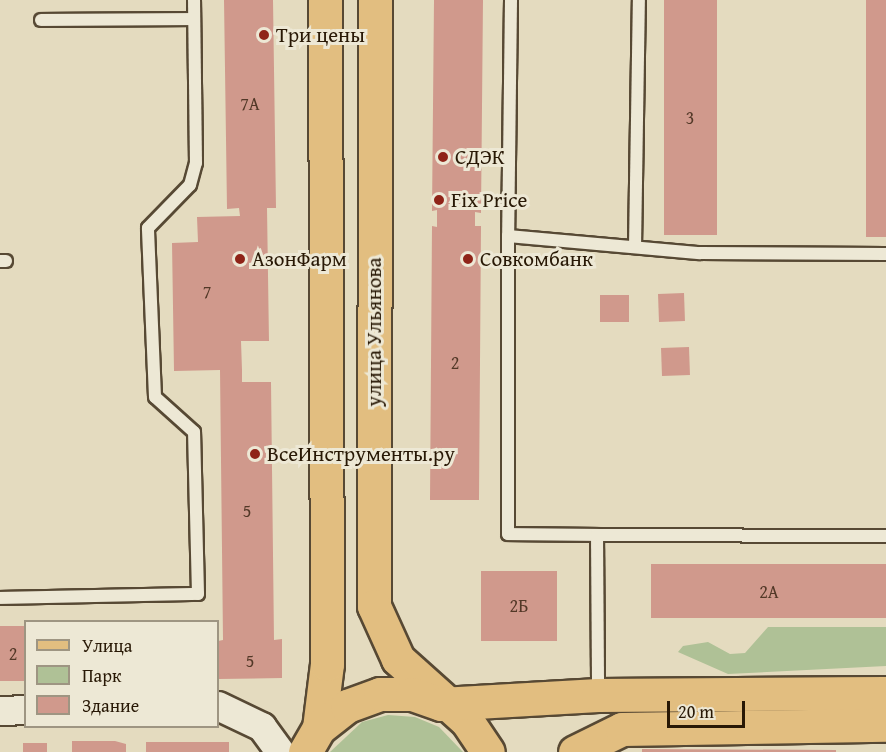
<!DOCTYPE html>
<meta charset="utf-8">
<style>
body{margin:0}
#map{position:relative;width:886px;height:752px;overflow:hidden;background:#e4dbbf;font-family:"Gentium Book Plus",serif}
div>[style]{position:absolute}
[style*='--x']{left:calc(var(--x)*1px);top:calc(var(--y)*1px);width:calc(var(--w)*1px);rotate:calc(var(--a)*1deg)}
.green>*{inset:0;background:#afc196}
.building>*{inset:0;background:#d0998c;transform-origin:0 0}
.roads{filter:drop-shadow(2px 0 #574934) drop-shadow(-2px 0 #574934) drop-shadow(0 2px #574934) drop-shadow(0 -2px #574934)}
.service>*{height:12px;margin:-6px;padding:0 6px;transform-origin:6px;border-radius:6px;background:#ede8d5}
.tertiary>*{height:28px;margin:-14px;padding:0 14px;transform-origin:14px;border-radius:14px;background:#ede8d5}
.primary>*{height:33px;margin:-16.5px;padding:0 16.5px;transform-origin:16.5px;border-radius:16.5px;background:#e2be80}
.dots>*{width:16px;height:16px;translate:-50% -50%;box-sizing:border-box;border:3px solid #ede8d5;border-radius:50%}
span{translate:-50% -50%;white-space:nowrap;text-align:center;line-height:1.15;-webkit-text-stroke:6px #ede8d5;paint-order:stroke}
.number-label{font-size:18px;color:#523827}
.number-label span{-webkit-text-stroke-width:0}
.poi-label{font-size:21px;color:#281805}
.left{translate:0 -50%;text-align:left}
.street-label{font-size:21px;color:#281805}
.legend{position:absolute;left:24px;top:620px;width:195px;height:108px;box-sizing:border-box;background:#ede8d5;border:2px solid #9e9582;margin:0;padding:8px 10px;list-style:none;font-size:18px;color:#281805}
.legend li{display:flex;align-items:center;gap:12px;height:30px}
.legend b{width:30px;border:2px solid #9e9582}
.scale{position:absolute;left:667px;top:701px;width:78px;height:27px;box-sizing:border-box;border:3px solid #281805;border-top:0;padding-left:8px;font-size:18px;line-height:21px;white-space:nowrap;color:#281805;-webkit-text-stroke:4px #ede8d5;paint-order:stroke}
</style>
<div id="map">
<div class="green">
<i style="clip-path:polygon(768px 627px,886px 627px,886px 666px,728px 674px,678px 652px,683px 646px,708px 642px,730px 654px,745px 653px)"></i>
<i style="clip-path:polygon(388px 715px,415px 717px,439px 727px,463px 752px,330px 752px,362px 722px)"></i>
</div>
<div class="building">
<i style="clip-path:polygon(224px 0,273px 0,276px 208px,267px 208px,269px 341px,241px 341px,242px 370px,242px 382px,271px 382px,274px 640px,282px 639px,282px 678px,218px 679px,218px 641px,223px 640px,220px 370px,174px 371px,172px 243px,198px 242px,197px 217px,240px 216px,239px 208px,227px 209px)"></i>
<i style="clip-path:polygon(434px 0,483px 0,481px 213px,475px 212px,475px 226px,481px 226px,479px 500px,430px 500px,432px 226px,437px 227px,437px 210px,432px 211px)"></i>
<i style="left:664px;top:0;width:53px;height:235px"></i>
<i style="left:866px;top:0;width:20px;height:237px"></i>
<i style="left:684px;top:293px;width:28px;height:26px;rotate:88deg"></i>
<i style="left:600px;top:295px;width:29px;height:27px"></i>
<i style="left:689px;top:347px;width:28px;height:28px;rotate:88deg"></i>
<i style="left:651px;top:564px;width:235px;height:54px"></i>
<i style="left:481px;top:571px;width:76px;height:70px"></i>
<i style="left:26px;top:626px;width:55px;height:26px;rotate:90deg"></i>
<i style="clip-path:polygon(72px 741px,115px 741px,126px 744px,126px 752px,72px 752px)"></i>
<i style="left:146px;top:742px;width:83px;height:10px"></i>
<i style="left:23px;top:743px;width:24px;height:9px"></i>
<i style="clip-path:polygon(642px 749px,836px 750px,836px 752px,642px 752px)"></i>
</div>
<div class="roads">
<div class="service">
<i style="--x:511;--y:0;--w:236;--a:90.7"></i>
<i style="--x:508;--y:236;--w:193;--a:5.1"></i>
<i style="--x:700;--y:253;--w:186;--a:0.3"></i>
<i style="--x:41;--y:20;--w:153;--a:-0.4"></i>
<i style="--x:508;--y:236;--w:298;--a:90"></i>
<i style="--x:508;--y:534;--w:89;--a:0.6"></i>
<i style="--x:597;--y:535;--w:160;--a:89.6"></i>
<i style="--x:635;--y:247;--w:247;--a:-89.1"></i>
<i style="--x:0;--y:261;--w:6;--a:0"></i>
<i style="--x:597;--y:535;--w:289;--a:0.2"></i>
<i style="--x:0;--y:598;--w:198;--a:-1.2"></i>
<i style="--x:198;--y:594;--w:162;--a:-91.4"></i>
<i style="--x:194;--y:432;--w:52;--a:-138.1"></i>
<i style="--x:155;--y:397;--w:169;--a:-92.4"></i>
<i style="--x:148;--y:228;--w:60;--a:-45.7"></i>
<i style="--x:190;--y:185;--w:23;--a:-75"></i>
<i style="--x:196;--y:163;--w:163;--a:-90.7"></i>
</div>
<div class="tertiary">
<i style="--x:218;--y:706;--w:49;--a:25.5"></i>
<i style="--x:262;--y:727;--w:31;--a:54"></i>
<i style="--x:0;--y:711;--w:26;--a:-2"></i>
</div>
<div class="primary">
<i style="--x:375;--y:0;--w:606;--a:90.09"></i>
<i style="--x:374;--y:606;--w:58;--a:65.6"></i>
<i style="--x:398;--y:659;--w:93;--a:41.9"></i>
<i style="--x:467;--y:721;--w:37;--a:56"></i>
<i style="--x:319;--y:728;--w:64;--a:-82.9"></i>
<i style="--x:327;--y:664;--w:664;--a:-90.17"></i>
<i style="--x:305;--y:752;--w:28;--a:-60"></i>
<i style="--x:319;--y:728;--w:36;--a:-38"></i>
<i style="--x:347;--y:706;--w:35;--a:-20"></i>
<i style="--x:380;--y:694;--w:32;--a:0"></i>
<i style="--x:412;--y:694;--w:31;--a:19"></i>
<i style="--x:441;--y:704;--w:157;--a:-3.3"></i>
<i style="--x:598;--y:695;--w:288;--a:-0.4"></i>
<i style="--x:575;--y:752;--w:52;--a:-26.1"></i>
<i style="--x:622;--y:729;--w:264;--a:-0.9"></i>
</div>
</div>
<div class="dots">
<i style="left:264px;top:35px;background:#8f2418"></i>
<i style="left:443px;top:157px;background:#8f2418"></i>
<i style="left:439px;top:200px;background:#8f2418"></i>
<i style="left:240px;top:259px;background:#8f2418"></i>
<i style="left:468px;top:259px;background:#8f2418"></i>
<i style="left:255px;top:454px;background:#8f2418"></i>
</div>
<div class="number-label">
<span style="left:250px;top:104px">7А</span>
<span style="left:690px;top:118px">3</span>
<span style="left:207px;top:292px">7</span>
<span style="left:455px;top:363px">2</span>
<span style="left:247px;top:511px">5</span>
<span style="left:769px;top:592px">2А</span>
<span style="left:519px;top:606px">2Б</span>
<span style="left:13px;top:654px">2</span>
<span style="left:250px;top:661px">5</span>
</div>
<div class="poi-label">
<span class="left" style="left:276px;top:35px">Три цены</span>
<span class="left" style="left:455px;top:157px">СДЭК</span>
<span class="left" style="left:451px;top:200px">Fix Price</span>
<span class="left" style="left:252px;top:259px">АзонФарм</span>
<span class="left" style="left:480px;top:259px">Совкомбанк</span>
<span class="left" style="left:267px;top:454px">ВсеИнструменты.ру</span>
</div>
<div class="street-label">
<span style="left:374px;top:332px;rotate:-90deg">улица Ульянова</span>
</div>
<ul class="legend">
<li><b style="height:8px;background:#e2be80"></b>Улица</li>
<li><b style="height:16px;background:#afc196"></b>Парк</li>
<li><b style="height:16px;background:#d0998c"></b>Здание</li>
</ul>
<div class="scale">20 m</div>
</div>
